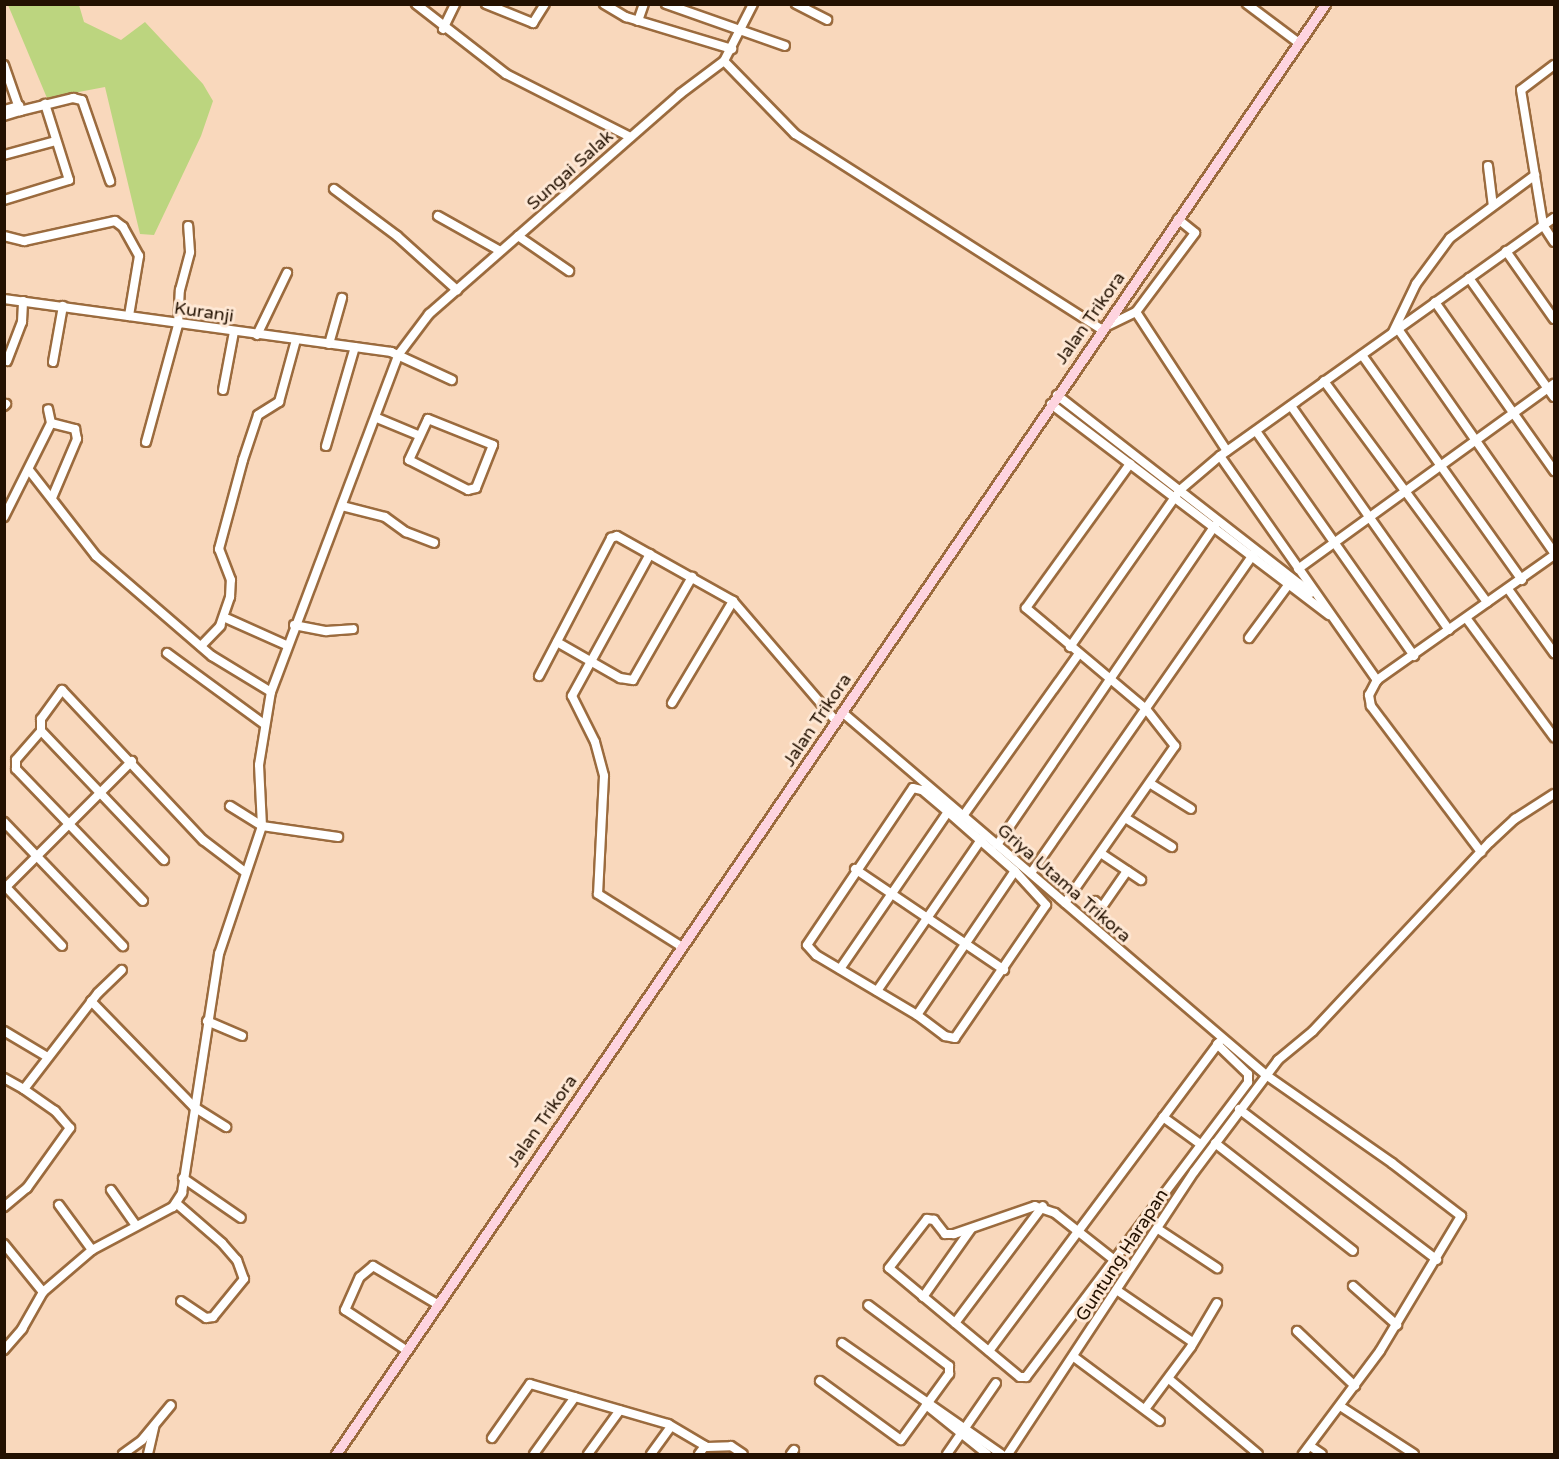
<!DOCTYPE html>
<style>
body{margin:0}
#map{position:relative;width:1559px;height:1459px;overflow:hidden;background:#f9d8bc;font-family:"Varela Round",sans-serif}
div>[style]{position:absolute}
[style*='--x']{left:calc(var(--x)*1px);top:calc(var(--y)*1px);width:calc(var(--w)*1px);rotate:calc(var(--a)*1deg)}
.green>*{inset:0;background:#bcd57f}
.roads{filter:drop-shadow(2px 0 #9b6b3e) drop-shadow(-2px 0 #9b6b3e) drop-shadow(0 2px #9b6b3e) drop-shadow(0 -2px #9b6b3e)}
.minor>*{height:8px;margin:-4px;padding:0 4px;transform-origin:4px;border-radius:4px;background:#fff}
.major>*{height:9px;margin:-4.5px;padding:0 4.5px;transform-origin:4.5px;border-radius:4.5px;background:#fed4df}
span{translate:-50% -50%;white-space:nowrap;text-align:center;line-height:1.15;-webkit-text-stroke:6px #fee8d5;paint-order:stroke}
.street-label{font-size:18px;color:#231101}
.frame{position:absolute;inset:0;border:6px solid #231101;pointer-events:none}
</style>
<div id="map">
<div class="green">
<i style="clip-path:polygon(8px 5px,79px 5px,84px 22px,121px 40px,145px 22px,203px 84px,213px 101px,201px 136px,154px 235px,140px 234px,105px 87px,47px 98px)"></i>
</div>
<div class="roads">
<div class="minor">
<i style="--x:416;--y:4;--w:114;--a:37.9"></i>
<i style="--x:506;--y:74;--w:139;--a:26.9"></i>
<i style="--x:486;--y:4;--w:51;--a:22"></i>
<i style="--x:533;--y:23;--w:22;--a:-58"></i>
<i style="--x:604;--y:4;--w:26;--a:31"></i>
<i style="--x:626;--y:17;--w:111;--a:16.8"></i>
<i style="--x:666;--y:4;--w:126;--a:19.4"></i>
<i style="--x:796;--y:4;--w:35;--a:27"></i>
<i style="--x:1247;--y:4;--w:65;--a:36.9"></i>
<i style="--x:638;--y:21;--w:18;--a:-71"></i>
<i style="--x:443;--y:29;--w:28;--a:-64"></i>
<i style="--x:724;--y:61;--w:102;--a:45.8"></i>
<i style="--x:795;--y:134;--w:363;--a:32.5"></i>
<i style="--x:1101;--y:329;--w:39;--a:-26"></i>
<i style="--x:4;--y:65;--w:49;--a:70.8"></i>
<i style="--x:20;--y:111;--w:17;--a:163"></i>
<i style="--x:1554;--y:65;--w:41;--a:142.9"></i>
<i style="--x:1521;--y:90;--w:137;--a:80.7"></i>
<i style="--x:1543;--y:225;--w:20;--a:57"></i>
<i style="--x:4;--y:110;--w:16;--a:-15"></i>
<i style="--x:20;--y:111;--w:55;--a:-13.8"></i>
<i style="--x:73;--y:98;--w:9;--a:13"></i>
<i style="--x:82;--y:100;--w:86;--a:70.9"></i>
<i style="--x:4;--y:155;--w:54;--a:-15.1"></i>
<i style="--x:1488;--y:166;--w:39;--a:83"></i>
<i style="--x:334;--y:189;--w:79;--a:36.7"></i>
<i style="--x:397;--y:236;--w:81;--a:42"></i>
<i style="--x:4;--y:200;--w:68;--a:-17.1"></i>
<i style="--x:69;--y:180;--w:80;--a:-107.5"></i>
<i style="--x:438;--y:216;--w:71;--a:29.4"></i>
<i style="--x:1178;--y:219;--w:22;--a:39"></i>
<i style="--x:1195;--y:233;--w:99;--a:126.8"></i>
<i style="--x:1136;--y:312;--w:166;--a:56.8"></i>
<i style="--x:4;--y:236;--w:21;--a:14"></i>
<i style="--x:24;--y:241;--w:93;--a:-12.4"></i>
<i style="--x:115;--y:221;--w:10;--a:37"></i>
<i style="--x:123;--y:227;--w:33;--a:61"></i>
<i style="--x:139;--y:256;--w:61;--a:99.5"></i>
<i style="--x:518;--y:236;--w:62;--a:34.5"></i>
<i style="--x:1506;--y:251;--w:83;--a:54.8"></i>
<i style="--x:1469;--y:278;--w:146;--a:54.5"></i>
<i style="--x:4;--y:299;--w:391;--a:7.8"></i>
<i style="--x:391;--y:352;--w:67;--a:24.7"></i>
<i style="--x:1435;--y:302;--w:207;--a:54.8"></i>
<i style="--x:1398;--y:329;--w:273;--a:55.1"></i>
<i style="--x:1393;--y:332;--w:53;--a:-64.4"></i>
<i style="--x:1416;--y:284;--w:57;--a:-53.5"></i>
<i style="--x:1450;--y:238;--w:106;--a:-36.5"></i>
<i style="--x:257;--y:335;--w:69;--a:-64.2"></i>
<i style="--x:329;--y:344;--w:48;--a:-74.2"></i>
<i style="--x:1362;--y:355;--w:276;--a:54.6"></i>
<i style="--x:7;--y:361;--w:42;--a:-69"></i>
<i style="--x:22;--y:322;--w:21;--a:-87"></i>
<i style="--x:53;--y:362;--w:57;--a:-79.9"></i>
<i style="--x:1324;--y:381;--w:275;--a:53.6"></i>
<i style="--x:223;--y:390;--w:59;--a:-79.3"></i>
<i style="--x:1057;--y:395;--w:322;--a:37.9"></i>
<i style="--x:1051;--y:404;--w:349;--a:37.2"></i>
<i style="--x:4;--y:406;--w:3;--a:-45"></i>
<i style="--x:1291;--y:406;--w:274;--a:54.8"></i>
<i style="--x:377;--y:418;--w:44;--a:22.5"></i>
<i style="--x:428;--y:419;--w:70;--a:21.8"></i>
<i style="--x:493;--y:445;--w:46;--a:111.6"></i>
<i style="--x:476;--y:488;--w:8;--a:166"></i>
<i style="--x:468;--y:490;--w:66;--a:-153"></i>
<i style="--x:409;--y:460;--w:45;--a:-65.1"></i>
<i style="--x:51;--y:423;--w:25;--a:14"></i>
<i style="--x:75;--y:429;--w:10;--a:79"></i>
<i style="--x:77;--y:439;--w:64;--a:113"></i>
<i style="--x:1256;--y:431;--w:275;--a:54.9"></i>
<i style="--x:146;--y:442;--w:121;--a:-74.7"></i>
<i style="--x:178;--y:325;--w:35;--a:-87"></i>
<i style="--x:180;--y:290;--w:39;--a:-75"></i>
<i style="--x:190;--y:252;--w:26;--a:-94"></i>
<i style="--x:326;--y:446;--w:103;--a:-73.7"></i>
<i style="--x:1220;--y:456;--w:274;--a:55"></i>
<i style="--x:1377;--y:680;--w:217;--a:-35.2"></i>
<i style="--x:29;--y:470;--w:109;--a:52.1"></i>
<i style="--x:96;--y:556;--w:153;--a:40.8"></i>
<i style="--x:212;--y:656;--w:69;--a:31.4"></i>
<i style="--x:342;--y:506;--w:44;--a:14.3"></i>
<i style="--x:385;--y:517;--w:26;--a:36"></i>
<i style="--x:406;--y:532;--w:30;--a:21"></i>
<i style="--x:4;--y:517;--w:105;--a:-63.4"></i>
<i style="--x:51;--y:423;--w:14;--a:-102"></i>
<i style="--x:650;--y:554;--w:162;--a:118.8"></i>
<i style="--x:572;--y:696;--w:51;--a:63.4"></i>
<i style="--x:595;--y:742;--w:35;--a:75"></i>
<i style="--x:604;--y:776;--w:118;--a:92.9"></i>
<i style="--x:598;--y:894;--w:99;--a:32.2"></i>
<i style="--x:1298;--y:569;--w:316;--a:-35.9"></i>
<i style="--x:1508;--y:589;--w:79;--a:54.3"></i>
<i style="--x:228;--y:619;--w:64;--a:24.1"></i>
<i style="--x:1467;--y:619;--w:147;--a:53.6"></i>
<i style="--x:294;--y:625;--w:33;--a:11"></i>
<i style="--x:326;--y:631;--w:27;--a:-4"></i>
<i style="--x:1249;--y:638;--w:67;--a:-53.5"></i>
<i style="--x:557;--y:642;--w:73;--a:29.7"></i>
<i style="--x:620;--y:678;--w:13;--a:9"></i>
<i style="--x:633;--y:680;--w:119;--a:-60.2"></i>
<i style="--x:201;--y:646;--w:28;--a:-46"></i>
<i style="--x:220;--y:626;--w:31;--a:-71"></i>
<i style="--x:230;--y:597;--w:17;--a:-87"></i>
<i style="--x:231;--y:580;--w:33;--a:-111"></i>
<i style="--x:219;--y:549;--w:92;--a:-74.9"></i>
<i style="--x:243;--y:460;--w:47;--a:-71.6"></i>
<i style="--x:258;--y:415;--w:25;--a:-32"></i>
<i style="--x:279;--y:402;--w:64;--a:-74.7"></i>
<i style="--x:1070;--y:647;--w:192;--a:-55"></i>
<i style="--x:1180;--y:490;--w:52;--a:-40.4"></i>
<i style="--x:1220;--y:456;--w:410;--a:-35.5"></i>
<i style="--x:167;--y:653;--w:120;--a:36.2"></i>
<i style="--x:539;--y:676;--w:156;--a:-62.4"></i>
<i style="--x:611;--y:538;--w:6;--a:-18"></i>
<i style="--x:617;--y:536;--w:133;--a:29.3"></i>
<i style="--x:733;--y:601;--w:158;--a:49.4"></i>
<i style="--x:1377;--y:680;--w:17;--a:118"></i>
<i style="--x:1369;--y:695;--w:11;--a:80"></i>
<i style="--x:1371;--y:706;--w:183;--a:53"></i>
<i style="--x:672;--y:703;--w:119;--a:-59.1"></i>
<i style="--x:842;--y:712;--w:558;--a:40.57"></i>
<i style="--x:1266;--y:1075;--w:154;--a:34.9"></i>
<i style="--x:1392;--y:1163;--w:87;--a:37.5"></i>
<i style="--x:1461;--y:1216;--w:157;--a:121"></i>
<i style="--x:1380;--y:1351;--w:129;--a:126.8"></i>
<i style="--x:41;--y:731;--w:38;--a:131"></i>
<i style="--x:16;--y:760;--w:9;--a:90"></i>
<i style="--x:16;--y:769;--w:183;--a:46.1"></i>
<i style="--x:1151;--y:784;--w:47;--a:32"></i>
<i style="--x:913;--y:788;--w:9;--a:13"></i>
<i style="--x:922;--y:790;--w:34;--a:40"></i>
<i style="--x:948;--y:812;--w:89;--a:41.4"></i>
<i style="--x:1015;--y:871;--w:46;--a:47.6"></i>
<i style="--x:1046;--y:905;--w:161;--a:124.4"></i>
<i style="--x:955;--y:1038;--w:10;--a:-169"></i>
<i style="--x:945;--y:1036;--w:35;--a:-143"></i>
<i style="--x:917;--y:1015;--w:117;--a:-149.3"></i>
<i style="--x:816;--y:955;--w:13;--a:-132"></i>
<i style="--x:807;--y:945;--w:189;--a:-56"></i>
<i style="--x:230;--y:806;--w:38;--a:32"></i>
<i style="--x:262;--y:826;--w:77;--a:8.2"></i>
<i style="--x:963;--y:816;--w:198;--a:-54.5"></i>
<i style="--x:1127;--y:819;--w:53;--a:31.9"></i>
<i style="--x:4;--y:822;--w:172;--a:46.2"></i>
<i style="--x:997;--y:845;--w:387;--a:-55.7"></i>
<i style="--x:1102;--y:854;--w:47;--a:33.7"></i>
<i style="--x:164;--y:860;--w:178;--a:-133.6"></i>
<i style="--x:41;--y:731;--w:12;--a:-90"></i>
<i style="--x:41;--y:719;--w:36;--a:-54"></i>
<i style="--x:62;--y:690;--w:206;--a:46.8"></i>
<i style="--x:203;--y:840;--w:53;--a:37.3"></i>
<i style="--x:855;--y:869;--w:180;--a:34.1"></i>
<i style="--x:1031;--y:873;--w:388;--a:-55.1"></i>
<i style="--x:4;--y:885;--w:84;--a:46.4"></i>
<i style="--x:4;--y:889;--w:181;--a:-45"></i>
<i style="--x:1095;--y:901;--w:9;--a:41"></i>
<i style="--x:1102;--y:907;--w:44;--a:-55.2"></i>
<i style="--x:1065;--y:903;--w:192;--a:-55"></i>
<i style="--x:1175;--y:746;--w:47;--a:-128.1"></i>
<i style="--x:1146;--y:709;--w:157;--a:-139.9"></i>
<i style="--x:1026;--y:608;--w:178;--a:-54.2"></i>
<i style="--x:840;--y:969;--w:191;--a:-55.5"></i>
<i style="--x:877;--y:991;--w:186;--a:-55.5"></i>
<i style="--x:91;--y:1001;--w:148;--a:45.8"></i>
<i style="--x:194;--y:1107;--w:38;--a:32"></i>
<i style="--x:917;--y:1015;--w:174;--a:-55.8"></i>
<i style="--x:207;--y:1021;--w:38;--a:23"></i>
<i style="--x:4;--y:1031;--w:49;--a:30.8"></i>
<i style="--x:4;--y:1078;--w:23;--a:29"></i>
<i style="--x:1239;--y:1109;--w:249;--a:37.3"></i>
<i style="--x:1163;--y:1117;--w:46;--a:36.1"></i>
<i style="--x:1215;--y:1143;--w:175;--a:38"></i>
<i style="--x:183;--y:1178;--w:70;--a:34.6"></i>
<i style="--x:111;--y:1190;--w:42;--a:54.8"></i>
<i style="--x:176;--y:1203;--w:61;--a:41"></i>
<i style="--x:222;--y:1243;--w:23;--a:49"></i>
<i style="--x:237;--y:1260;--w:20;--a:70"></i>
<i style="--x:244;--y:1279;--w:49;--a:129.2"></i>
<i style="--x:213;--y:1317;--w:7;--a:172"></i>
<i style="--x:206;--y:1318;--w:30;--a:-146"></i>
<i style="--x:59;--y:1205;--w:56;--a:53.7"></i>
<i style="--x:4;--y:1207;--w:30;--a:-40"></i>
<i style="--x:27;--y:1188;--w:74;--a:-54.4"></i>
<i style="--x:70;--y:1128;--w:23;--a:-131"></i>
<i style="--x:55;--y:1111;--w:38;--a:-145"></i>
<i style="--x:24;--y:1089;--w:121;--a:-52.4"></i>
<i style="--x:98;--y:993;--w:33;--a:-44"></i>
<i style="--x:1158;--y:1229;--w:71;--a:33.5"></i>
<i style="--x:4;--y:1244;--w:62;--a:50.9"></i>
<i style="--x:1113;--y:1259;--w:74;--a:-141.6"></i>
<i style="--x:1055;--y:1213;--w:21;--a:-161"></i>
<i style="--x:1035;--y:1206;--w:86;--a:160.9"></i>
<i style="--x:954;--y:1234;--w:9;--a:180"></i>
<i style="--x:945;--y:1234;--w:18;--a:-128"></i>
<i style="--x:934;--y:1220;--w:7;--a:-172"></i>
<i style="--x:927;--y:1219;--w:62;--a:127.8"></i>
<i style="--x:889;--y:1268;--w:170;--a:39.8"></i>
<i style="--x:1020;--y:1377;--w:6;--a:0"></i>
<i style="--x:1026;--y:1377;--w:369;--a:-53"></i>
<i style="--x:1248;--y:1082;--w:8;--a:-90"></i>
<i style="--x:1248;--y:1074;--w:43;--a:-135.9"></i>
<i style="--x:1353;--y:1286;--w:59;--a:41.6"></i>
<i style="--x:1118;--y:1291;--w:88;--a:34.4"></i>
<i style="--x:923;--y:1297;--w:83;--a:-54.8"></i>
<i style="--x:955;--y:1323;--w:146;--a:-53.1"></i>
<i style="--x:1297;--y:1331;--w:80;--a:43.5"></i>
<i style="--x:842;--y:1343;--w:194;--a:34.9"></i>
<i style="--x:4;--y:1350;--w:28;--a:-49"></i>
<i style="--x:22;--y:1329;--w:43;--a:-60.4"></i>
<i style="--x:43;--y:1292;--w:65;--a:-40.6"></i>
<i style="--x:92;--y:1250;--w:92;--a:-28"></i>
<i style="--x:173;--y:1207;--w:17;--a:-57"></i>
<i style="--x:182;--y:1193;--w:242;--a:-81.2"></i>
<i style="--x:219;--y:954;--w:135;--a:-71.4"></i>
<i style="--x:262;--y:826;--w:61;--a:-92.8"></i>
<i style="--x:259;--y:765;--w:74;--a:-80.7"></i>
<i style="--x:271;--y:692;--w:361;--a:-69.3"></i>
<i style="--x:399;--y:354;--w:50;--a:-53.1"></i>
<i style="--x:429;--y:314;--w:334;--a:-41.2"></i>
<i style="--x:680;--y:94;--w:55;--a:-36.9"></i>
<i style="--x:724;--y:61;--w:64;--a:-63"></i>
<i style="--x:406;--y:1350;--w:73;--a:-146.7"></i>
<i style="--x:345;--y:1310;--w:36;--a:-66"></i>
<i style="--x:360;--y:1277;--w:17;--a:-40"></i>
<i style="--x:373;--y:1266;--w:74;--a:30.7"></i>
<i style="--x:989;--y:1351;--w:385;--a:-53.3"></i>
<i style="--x:1074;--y:1357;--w:107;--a:36.7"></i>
<i style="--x:1169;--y:1379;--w:116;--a:40.1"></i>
<i style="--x:820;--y:1381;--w:100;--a:36.1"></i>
<i style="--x:901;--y:1440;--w:82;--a:-54"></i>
<i style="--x:949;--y:1374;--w:8;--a:-90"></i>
<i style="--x:949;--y:1366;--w:101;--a:-143"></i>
<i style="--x:926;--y:1405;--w:78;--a:38.8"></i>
<i style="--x:1340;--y:1406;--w:88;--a:33"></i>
<i style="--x:1145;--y:1409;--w:77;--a:-53.4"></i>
<i style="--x:1191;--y:1347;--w:51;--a:-59.4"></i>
<i style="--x:492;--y:1438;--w:66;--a:-54.9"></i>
<i style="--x:530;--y:1384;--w:144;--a:16.2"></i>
<i style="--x:668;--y:1424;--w:45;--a:30.5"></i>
<i style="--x:707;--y:1447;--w:24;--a:-2"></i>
<i style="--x:731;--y:1446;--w:14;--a:34"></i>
<i style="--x:1310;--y:1446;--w:14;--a:34"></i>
<i style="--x:123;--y:1454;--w:24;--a:-36"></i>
<i style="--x:142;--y:1440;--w:45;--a:-50.4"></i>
<i style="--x:148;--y:1454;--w:28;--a:-77"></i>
<i style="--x:534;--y:1454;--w:70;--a:-54.3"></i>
<i style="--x:588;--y:1454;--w:54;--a:-54"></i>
<i style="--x:651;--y:1454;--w:34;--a:-54"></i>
<i style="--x:699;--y:1454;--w:10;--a:-53"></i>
<i style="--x:791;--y:1454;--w:5;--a:-53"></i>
<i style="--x:947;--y:1454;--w:86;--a:-55.4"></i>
<i style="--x:1008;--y:1454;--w:338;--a:-56.6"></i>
<i style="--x:1194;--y:1172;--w:140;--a:-53.1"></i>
<i style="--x:1278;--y:1060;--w:45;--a:-39.6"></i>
<i style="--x:1313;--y:1031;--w:259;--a:-46.9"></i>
<i style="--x:1490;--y:842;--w:34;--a:-43"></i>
<i style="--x:1515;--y:819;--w:46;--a:-32.7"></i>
</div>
<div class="major">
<i style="--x:336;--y:1454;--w:1755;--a:-55.7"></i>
</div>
</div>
<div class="street-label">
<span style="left:570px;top:170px;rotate:-42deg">Sungai Salak</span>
<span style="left:204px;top:312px;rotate:8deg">Kuranji</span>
<span style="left:1090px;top:318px;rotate:-55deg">Jalan Trikora</span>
<span style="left:817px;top:720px;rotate:-56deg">Jalan Trikora</span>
<span style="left:1064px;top:883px;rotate:41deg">Griya Utama Trikora</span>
<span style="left:542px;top:1121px;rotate:-55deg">Jalan Trikora</span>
<span style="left:1122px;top:1255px;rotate:-57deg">Guntung Harapan</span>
</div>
<div class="frame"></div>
</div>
